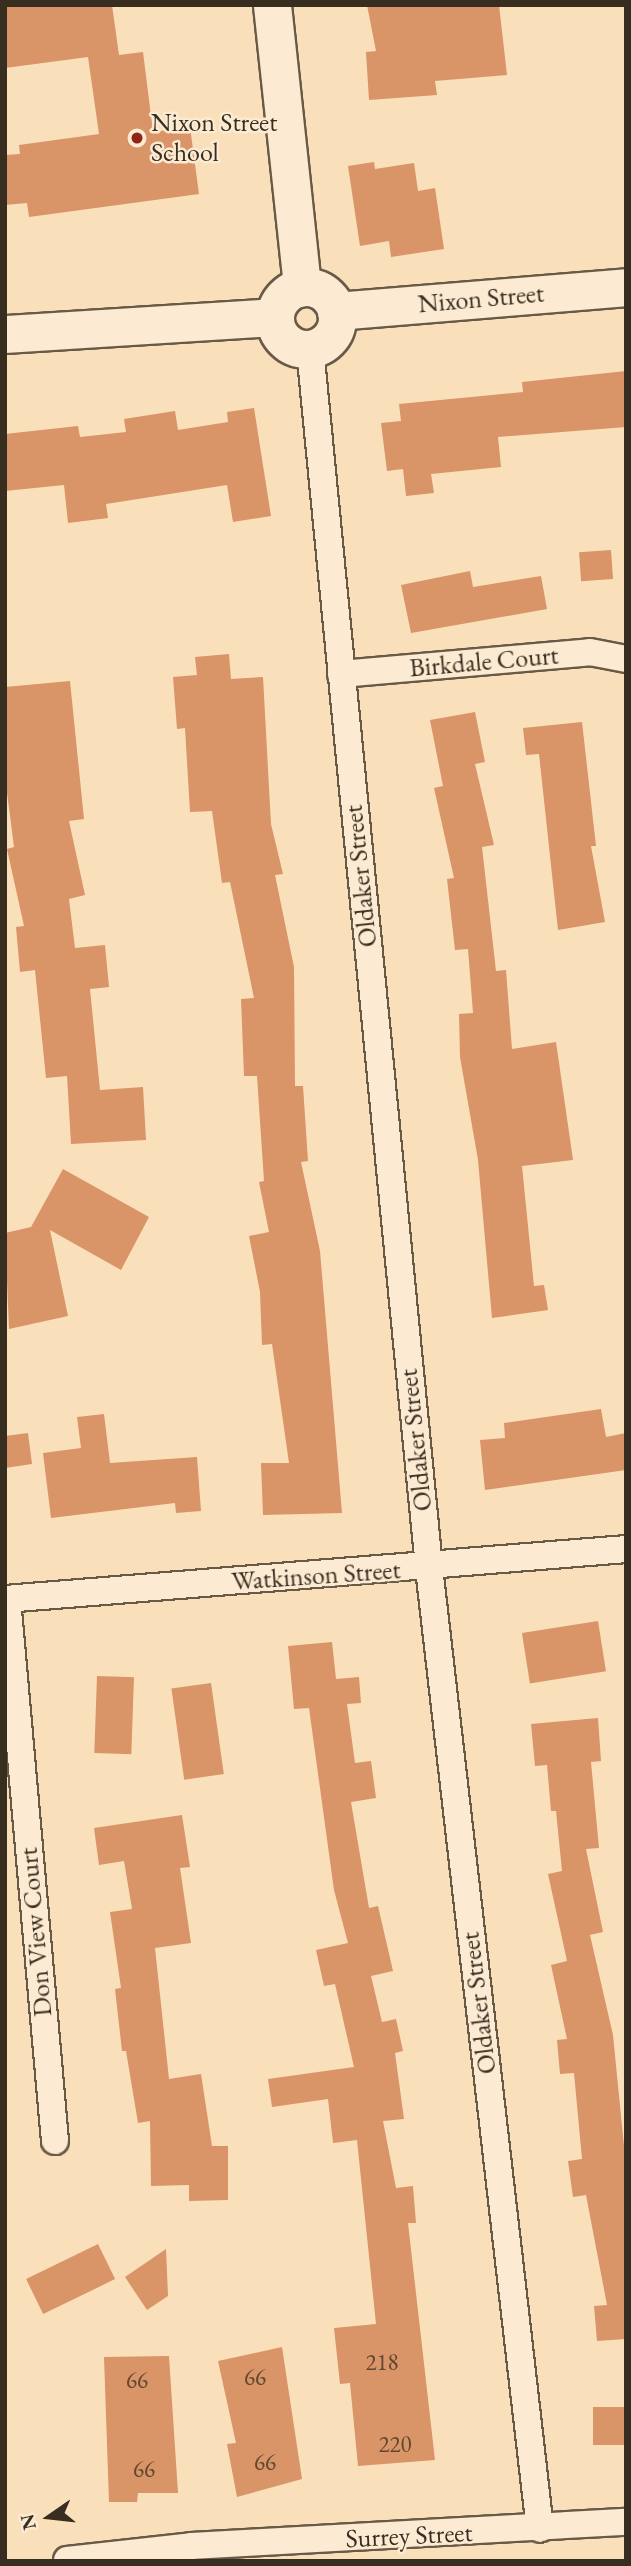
<!DOCTYPE html>
<style>
body{margin:0}
#map{position:relative;width:631px;height:2566px;overflow:hidden;background:#fadfbb;font-family:"EB Garamond",serif}
div>[style]{position:absolute}
[style*='--x']{left:calc(var(--x)*1px);top:calc(var(--y)*1px);width:calc(var(--w)*1px);rotate:calc(var(--a)*1deg)}
.building>*{inset:0;background:#d99467;transform-origin:0 0}
.roads{filter:drop-shadow(2px 0 #685a47) drop-shadow(-2px 0 #685a47) drop-shadow(0 2px #685a47) drop-shadow(0 -2px #685a47)}
.street>*{height:26px;margin:-13px;padding:0 13px;transform-origin:13px;border-radius:13px;background:#fcead3}
.secondary>*{height:37px;margin:-18.5px;padding:0 18.5px;transform-origin:18.5px;border-radius:18.5px;background:#fcead3}
.secondary>.ring{margin:-18.5px;padding:0;box-sizing:content-box;background:none;border:37px solid #fcead3;border-radius:50%}
.dots>*{width:19px;height:19px;translate:-50% -50%;box-sizing:border-box;border:4px solid #fcead3;border-radius:50%}
span{translate:-50% -50%;white-space:nowrap;text-align:center;line-height:1.15;-webkit-text-stroke:5px #fcead3;paint-order:stroke}
.number-label{font-size:23px;color:#604832}
.number-label span{-webkit-text-stroke-width:0}
.poi-label{font-size:26px;color:#382e20}
.left{translate:0 -50%;text-align:left}
.street-label{font-size:26px;color:#382e20}
.frame{position:absolute;inset:0;border:7px solid #382e20;pointer-events:none}
.north{position:absolute;left:14px;top:2482px;width:70px;height:70px;-webkit-text-stroke:5px #fcead3;paint-order:stroke;rotate:256deg;font-size:19px;font-weight:700;line-height:28px;text-align:center;color:#382e20}
.north::after{content:'';display:block;margin:auto;width:24px;height:32px;background:#382e20;clip-path:polygon(50% 0,100% 100%,50% 72%,0 100%)}
</style>
<div id="map">
<div class="building">
<i style="clip-path:polygon(5px 5px,112px 5px,119px 55px,143px 52px,153px 132px,190px 127px,199px 194px,29px 217px,27px 203px,5px 205px,5px 155px,20px 154px,19px 145px,99px 134px,88px 57px,5px 68px)"></i>
<i style="clip-path:polygon(367px 5px,499px 5px,507px 75px,435px 81px,437px 95px,369px 100px,366px 52px,376px 51px)"></i>
<i style="clip-path:polygon(374px 162px,375px 169px,414px 163px,418px 191px,435px 188px,444px 249px,391px 257px,389px 241px,360px 246px,348px 166px)"></i>
<i style="clip-path:polygon(626px 371px,626px 427px,498px 437px,501px 467px,431px 474px,434px 493px,406px 496px,403px 469px,387px 471px,381px 423px,401px 421px,399px 404px,523px 392px,522px 382px)"></i>
<i style="clip-path:polygon(254px 408px,271px 516px,233px 522px,227px 485px,106px 504px,108px 518px,68px 523px,64px 485px,5px 491px,5px 434px,78px 426px,80px 437px,126px 432px,124px 419px,175px 411px,178px 430px,228px 422px,227px 412px)"></i>
<i style="left:611px;top:550px;width:29px;height:32px;rotate:86deg"></i>
<i style="clip-path:polygon(470px 571px,473px 587px,541px 576px,547px 609px,411px 633px,401px 585px)"></i>
<i style="clip-path:polygon(229px 654px,231px 679px,263px 677px,271px 824px,283px 874px,275px 875px,294px 967px,295px 1086px,303px 1086px,308px 1161px,301px 1162px,320px 1251px,342px 1513px,263px 1515px,261px 1463px,289px 1463px,272px 1344px,262px 1345px,260px 1292px,249px 1236px,269px 1232px,259px 1182px,264px 1181px,257px 1076px,244px 1076px,241px 999px,254px 998px,230px 882px,222px 883px,212px 811px,190px 812px,185px 728px,177px 729px,173px 677px,197px 675px,195px 657px)"></i>
<i style="clip-path:polygon(70px 681px,84px 819px,69px 821px,85px 895px,69px 899px,75px 948px,105px 945px,109px 987px,90px 989px,100px 1090px,143px 1087px,146px 1140px,71px 1144px,67px 1076px,46px 1078px,35px 970px,20px 972px,16px 927px,24px 926px,7px 849px,14px 847px,5px 777px,5px 687px)"></i>
<i style="clip-path:polygon(475px 712px,485px 762px,475px 764px,494px 845px,482px 847px,496px 971px,506px 970px,512px 1049px,556px 1042px,573px 1160px,522px 1166px,534px 1286px,544px 1285px,548px 1310px,492px 1318px,478px 1160px,460px 1057px,459px 1014px,473px 1013px,468px 949px,455px 950px,447px 879px,454px 878px,434px 788px,443px 786px,430px 720px)"></i>
<i style="clip-path:polygon(582px 722px,596px 846px,591px 846px,605px 922px,558px 930px,539px 754px,526px 755px,523px 728px)"></i>
<i style="clip-path:polygon(63px 1169px,149px 1217px,121px 1270px,50px 1230px,68px 1316px,9px 1329px,5px 1233px,31px 1227px)"></i>
<i style="clip-path:polygon(601px 1409px,606px 1437px,626px 1433px,626px 1470px,485px 1490px,480px 1440px,505px 1438px,504px 1423px)"></i>
<i style="clip-path:polygon(104px 1414px,110px 1463px,197px 1457px,201px 1511px,176px 1513px,175px 1503px,51px 1518px,43px 1453px,81px 1448px,77px 1417px)"></i>
<i style="clip-path:polygon(28px 1433px,32px 1464px,5px 1468px,5px 1436px)"></i>
<i style="left:598px;top:1621px;width:51px;height:77px;rotate:81deg"></i>
<i style="clip-path:polygon(332px 1642px,336px 1679px,359px 1677px,361px 1703px,347px 1704px,355px 1763px,371px 1761px,376px 1798px,351px 1802px,369px 1908px,378px 1906px,393px 1971px,371px 1976px,382px 2022px,396px 2019px,403px 2051px,395px 2053px,404px 2119px,383px 2121px,396px 2188px,413px 2186px,416px 2223px,408px 2223px,435px 2460px,358px 2466px,350px 2383px,340px 2384px,334px 2328px,376px 2324px,357px 2140px,333px 2143px,328px 2099px,272px 2107px,268px 2079px,354px 2067px,335px 1984px,324px 1986px,316px 1950px,348px 1943px,334px 1890px,309px 1708px,294px 1709px,288px 1646px)"></i>
<i style="left:97px;top:1676px;width:37px;height:77px;rotate:2deg"></i>
<i style="left:211px;top:1683px;width:92px;height:40px;rotate:82deg"></i>
<i style="clip-path:polygon(598px 1718px,601px 1761px,591px 1762px,599px 1848px,586px 1849px,603px 1932px,590px 1935px,613px 2035px,626px 2166px,626px 2339px,597px 2341px,594px 2306px,607px 2305px,586px 2195px,573px 2197px,568px 2161px,582px 2159px,574px 2073px,560px 2074px,557px 2040px,567px 2039px,551px 1965px,567px 1961px,548px 1874px,562px 1871px,556px 1811px,551px 1811px,547px 1765px,535px 1766px,531px 1724px)"></i>
<i style="clip-path:polygon(182px 1815px,190px 1867px,180px 1868px,191px 1943px,155px 1948px,169px 2079px,201px 2074px,212px 2146px,228px 2146px,228px 2200px,189px 2201px,189px 2185px,151px 2186px,150px 2121px,138px 2123px,126px 2051px,122px 2051px,115px 1989px,121px 1988px,110px 1912px,132px 1909px,124px 1861px,99px 1865px,94px 1828px)"></i>
<i style="left:98px;top:2244px;width:39px;height:80px;rotate:64deg"></i>
<i style="clip-path:polygon(166px 2249px,168px 2296px,147px 2310px,125px 2277px)"></i>
<i style="clip-path:polygon(282px 2347px,302px 2479px,237px 2497px,227px 2444px,236px 2443px,218px 2361px)"></i>
<i style="clip-path:polygon(169px 2356px,178px 2493px,138px 2493px,137px 2502px,109px 2502px,104px 2357px)"></i>
<i style="left:626px;top:2407px;width:38px;height:33px;rotate:90deg"></i>
</div>
<div class="roads">
<div class="street">
<i style="--x:310;--y:349;--w:1225;--a:84.42"></i>
<i style="--x:429;--y:1568;--w:967;--a:83.41"></i>
<i style="--x:341;--y:674;--w:250;--a:-5"></i>
<i style="--x:590;--y:652;--w:37;--a:11"></i>
<i style="--x:5;--y:1599;--w:623;--a:-4.6"></i>
<i style="--x:7;--y:1599;--w:544;--a:84.94"></i>
<i style="--x:67;--y:2560;--w:125;--a:-6.4"></i>
<i style="--x:191;--y:2546;--w:436;--a:-3.2"></i>
</div>
<div class="secondary">
<i style="--x:272;--y:5;--w:284;--a:83.9"></i>
<i class="ring" style="left:275px;top:287px;width:25px;height:25px"></i>
<i style="--x:336;--y:311;--w:291;--a:-4.7"></i>
<i style="--x:5;--y:334;--w:270;--a:-3.6"></i>
</div>
</div>
<div class="dots">
<i style="left:137px;top:138px;background:#8f2418"></i>
</div>
<div class="number-label">
<span style="left:382px;top:2362px">218</span>
<span style="left:255px;top:2377px">66</span>
<span style="left:137px;top:2380px">66</span>
<span style="left:395px;top:2444px">220</span>
<span style="left:265px;top:2462px">66</span>
<span style="left:144px;top:2469px">66</span>
</div>
<div class="poi-label">
<span class="left" style="left:151px;top:138px">Nixon Street<br>School</span>
</div>
<div class="street-label">
<span style="left:481px;top:299px;rotate:-5deg">Nixon Street</span>
<span style="left:484px;top:662px;rotate:-5deg">Birkdale Court</span>
<span style="left:361px;top:876px;rotate:-96deg">Oldaker Street</span>
<span style="left:416px;top:1440px;rotate:-96deg">Oldaker Street</span>
<span style="left:316px;top:1576px;rotate:-4deg">Watkinson Street</span>
<span style="left:36px;top:1932px;rotate:-95deg">Don View Court</span>
<span style="left:479px;top:2003px;rotate:-97deg">Oldaker Street</span>
<span style="left:409px;top:2536px;rotate:-3deg">Surrey Street</span>
</div>
<div class="frame"></div>
<div class="north">N</div>
</div>
